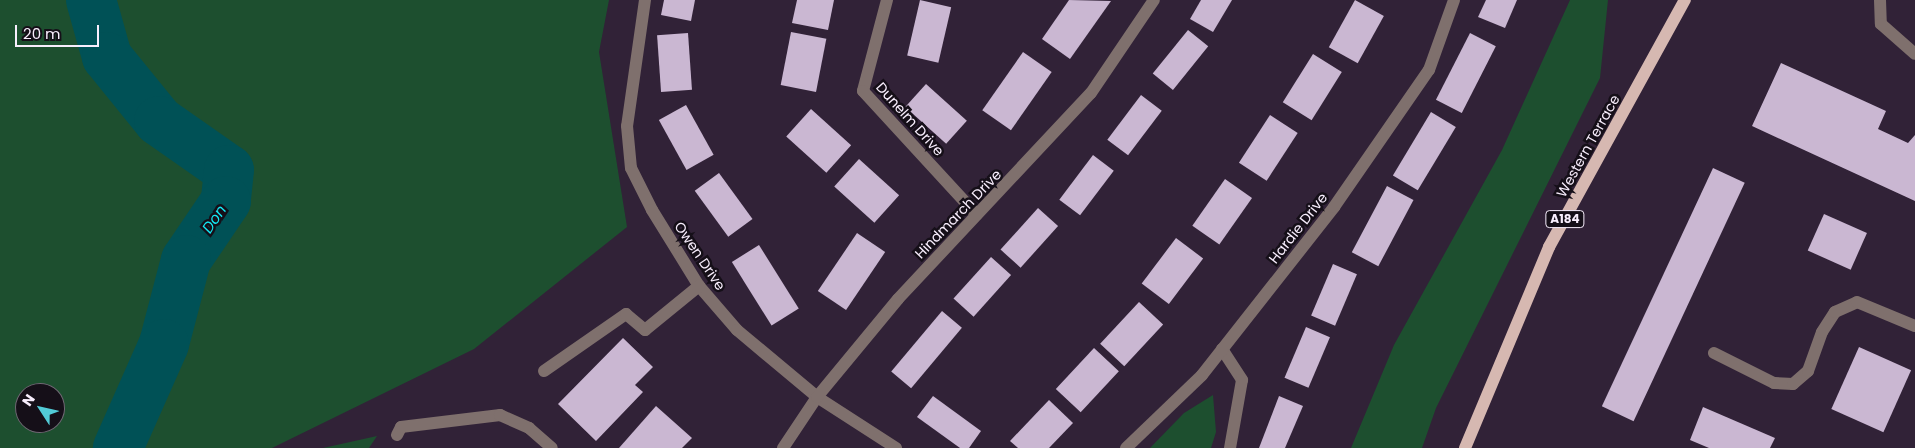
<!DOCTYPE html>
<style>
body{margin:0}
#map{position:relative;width:1915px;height:448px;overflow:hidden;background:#312237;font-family:Poppins,sans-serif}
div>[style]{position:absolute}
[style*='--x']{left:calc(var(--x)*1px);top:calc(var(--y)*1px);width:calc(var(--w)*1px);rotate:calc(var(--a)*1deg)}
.green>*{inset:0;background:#1d4f2f}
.river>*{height:50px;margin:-25px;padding:0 25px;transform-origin:25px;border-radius:25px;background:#005156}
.building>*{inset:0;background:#cab7d2;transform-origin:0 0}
.minor>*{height:12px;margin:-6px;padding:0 6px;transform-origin:6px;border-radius:6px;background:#7f706d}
.major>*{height:12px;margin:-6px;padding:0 6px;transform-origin:6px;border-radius:6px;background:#d6b8b1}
span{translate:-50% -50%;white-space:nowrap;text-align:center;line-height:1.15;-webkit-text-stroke:5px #150f18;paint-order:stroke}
.shield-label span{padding:1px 4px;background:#150f18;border:1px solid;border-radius:4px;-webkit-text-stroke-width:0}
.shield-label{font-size:12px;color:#f8eefd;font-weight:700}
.street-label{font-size:14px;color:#f8eefd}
.water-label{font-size:15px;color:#13eaf6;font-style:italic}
.north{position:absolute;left:15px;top:383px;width:50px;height:50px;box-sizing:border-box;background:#150f18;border:1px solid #706874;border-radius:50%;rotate:305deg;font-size:14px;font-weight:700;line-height:20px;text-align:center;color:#f8eefd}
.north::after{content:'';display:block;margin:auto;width:18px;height:22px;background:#52cbd7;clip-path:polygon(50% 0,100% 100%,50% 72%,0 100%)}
.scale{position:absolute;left:15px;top:25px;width:84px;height:22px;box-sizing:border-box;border:2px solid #f8eefd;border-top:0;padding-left:6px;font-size:15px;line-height:18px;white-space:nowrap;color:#f8eefd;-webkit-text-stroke:4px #150f18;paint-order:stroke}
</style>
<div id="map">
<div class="green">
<i style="clip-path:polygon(evenodd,0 0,609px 0,599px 52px,627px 227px,474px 349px,272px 448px,0 448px,0 0,25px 393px,55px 393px,55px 423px,25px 423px,25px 393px)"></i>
<i style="clip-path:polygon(1570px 0,1608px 0,1600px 78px,1436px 408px,1422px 448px,1351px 448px,1394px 345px,1502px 150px)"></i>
<i style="clip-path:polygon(1213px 395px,1216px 432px,1211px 448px,1150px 448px,1184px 413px)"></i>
<i style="clip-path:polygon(377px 436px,369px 448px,323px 448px)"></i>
</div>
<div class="river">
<i style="--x:91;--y:0;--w:59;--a:74.3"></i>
<i style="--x:107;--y:57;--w:82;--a:50.9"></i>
<i style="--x:159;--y:121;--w:85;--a:35"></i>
<i style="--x:229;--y:170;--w:31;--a:96"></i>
<i style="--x:226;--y:201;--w:71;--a:124.1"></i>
<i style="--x:186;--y:260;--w:87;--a:104.7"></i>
<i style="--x:164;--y:344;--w:114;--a:113.9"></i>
</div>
<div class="building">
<i style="clip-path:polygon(664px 0,695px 0,691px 21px,661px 15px)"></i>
<i style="clip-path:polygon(797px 0,834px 0,828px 30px,792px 23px)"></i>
<i style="left:920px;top:0;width:32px;height:57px;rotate:13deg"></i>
<i style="clip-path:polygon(1069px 0,1111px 1px,1070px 59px,1042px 39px)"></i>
<i style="clip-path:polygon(1201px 0,1232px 0,1213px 32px,1190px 19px)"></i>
<i style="left:1355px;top:0;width:33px;height:54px;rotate:29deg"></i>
<i style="clip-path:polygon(1486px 0,1517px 0,1505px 28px,1478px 17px)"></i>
<i style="left:1188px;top:30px;width:26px;height:56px;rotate:39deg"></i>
<i style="left:791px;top:32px;width:36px;height:54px;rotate:11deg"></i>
<i style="left:688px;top:33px;width:57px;height:31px;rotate:86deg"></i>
<i style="left:1470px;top:33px;width:29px;height:75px;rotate:27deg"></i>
<i style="left:1023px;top:52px;width:35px;height:71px;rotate:35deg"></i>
<i style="left:1313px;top:54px;width:34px;height:57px;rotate:32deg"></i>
<i style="clip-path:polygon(1781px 63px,1886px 111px,1878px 129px,1908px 143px,1915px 135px,1915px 201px,1752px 126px)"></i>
<i style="left:926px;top:84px;width:55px;height:31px;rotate:42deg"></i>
<i style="left:1141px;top:95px;width:26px;height:56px;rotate:37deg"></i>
<i style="left:686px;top:105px;width:57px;height:31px;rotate:61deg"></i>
<i style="left:811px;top:109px;width:54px;height:37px;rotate:42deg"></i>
<i style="left:1431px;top:112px;width:29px;height:74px;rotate:31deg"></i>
<i style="left:1270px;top:115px;width:33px;height:57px;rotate:33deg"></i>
<i style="left:1093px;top:155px;width:26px;height:56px;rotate:37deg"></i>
<i style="left:859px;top:159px;width:54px;height:37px;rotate:42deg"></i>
<i style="left:1713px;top:168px;width:35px;height:263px;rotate:25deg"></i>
<i style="left:719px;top:173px;width:57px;height:30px;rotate:54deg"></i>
<i style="left:1225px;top:179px;width:33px;height:57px;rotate:35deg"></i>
<i style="left:1387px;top:186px;width:30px;height:75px;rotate:28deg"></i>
<i style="left:1038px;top:208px;width:27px;height:56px;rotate:42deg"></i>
<i style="left:1824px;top:214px;width:47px;height:40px;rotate:24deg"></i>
<i style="left:857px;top:233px;width:34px;height:70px;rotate:34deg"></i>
<i style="left:1176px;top:238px;width:34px;height:57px;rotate:37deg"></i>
<i style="left:759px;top:245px;width:75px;height:32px;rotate:58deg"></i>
<i style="left:991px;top:257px;width:27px;height:56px;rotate:42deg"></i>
<i style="left:1333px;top:264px;width:26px;height:56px;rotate:23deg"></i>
<i style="left:1139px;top:302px;width:33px;height:57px;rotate:43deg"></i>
<i style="left:942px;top:311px;width:26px;height:79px;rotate:40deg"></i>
<i style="left:1306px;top:327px;width:26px;height:55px;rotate:23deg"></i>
<i style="clip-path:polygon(623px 338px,653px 367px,635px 385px,643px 392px,596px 441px,558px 404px)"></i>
<i style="left:1859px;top:347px;width:57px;height:68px;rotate:24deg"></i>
<i style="left:1094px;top:348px;width:34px;height:56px;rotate:43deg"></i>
<i style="clip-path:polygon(933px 396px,981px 431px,969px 448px,960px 448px,917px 417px)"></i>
<i style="clip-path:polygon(1279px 396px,1303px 406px,1285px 448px,1259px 448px)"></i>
<i style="clip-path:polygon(1049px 400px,1073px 423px,1049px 448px,1018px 448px,1010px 441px)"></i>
<i style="clip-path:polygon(656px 406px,692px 438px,682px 448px,619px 448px)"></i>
<i style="clip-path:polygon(1703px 407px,1775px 438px,1770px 448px,1709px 448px,1690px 440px)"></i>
</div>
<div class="minor">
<i style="--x:645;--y:0;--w:127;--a:98.1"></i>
<i style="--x:627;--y:126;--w:42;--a:84.6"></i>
<i style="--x:631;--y:168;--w:47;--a:63.4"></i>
<i style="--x:652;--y:210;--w:89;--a:58.3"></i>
<i style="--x:699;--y:286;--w:58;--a:49.2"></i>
<i style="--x:737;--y:330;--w:104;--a:39.9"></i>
<i style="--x:817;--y:397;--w:94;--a:32.8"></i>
<i style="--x:887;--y:0;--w:94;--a:104.8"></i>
<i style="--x:863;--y:91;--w:168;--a:47.4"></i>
<i style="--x:1880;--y:0;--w:24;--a:88"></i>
<i style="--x:1881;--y:24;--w:45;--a:41.4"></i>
<i style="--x:1222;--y:349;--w:37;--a:57"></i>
<i style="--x:1242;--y:380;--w:69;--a:100"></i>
<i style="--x:1714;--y:353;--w:67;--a:26.6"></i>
<i style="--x:1774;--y:383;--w:19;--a:3"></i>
<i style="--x:1793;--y:384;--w:20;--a:-41"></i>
<i style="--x:1808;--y:371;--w:41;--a:-70.3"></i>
<i style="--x:1822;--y:332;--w:24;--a:-57"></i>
<i style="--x:1835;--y:312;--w:24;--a:-24"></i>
<i style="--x:1857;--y:302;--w:63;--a:22.5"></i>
<i style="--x:544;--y:371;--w:100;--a:-34.8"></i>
<i style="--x:626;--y:314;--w:25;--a:40"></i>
<i style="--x:645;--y:330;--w:70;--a:-39.2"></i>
<i style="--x:397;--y:435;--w:9;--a:-63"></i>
<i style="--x:401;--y:427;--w:100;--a:-6.9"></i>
<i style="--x:500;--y:415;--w:32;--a:24"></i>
<i style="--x:529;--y:428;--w:30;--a:41"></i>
<i style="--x:783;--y:448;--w:61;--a:-56.3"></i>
<i style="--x:817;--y:397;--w:127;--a:-50.4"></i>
<i style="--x:898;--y:299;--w:282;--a:-46.9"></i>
<i style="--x:1091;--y:93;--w:112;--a:-55.9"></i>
<i style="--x:1126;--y:448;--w:105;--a:-43.8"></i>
<i style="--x:1202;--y:375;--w:214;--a:-51.8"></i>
<i style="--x:1334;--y:207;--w:167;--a:-55.3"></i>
<i style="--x:1429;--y:70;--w:74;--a:-70.3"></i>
</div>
<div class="major">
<i style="--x:1465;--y:448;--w:218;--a:-67.3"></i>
<i style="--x:1549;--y:247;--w:282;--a:-61.2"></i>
</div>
<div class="shield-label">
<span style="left:1565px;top:219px">A184</span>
</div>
<div class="street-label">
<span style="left:910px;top:119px;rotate:48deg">Dunelm Drive</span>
<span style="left:1588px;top:146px;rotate:-61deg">Western Terrace</span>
<span style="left:958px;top:214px;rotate:-46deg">Hindmarch Drive</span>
<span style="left:1298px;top:228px;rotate:-52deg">Hardie Drive</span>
<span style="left:700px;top:256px;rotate:56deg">Owen Drive</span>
</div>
<div class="water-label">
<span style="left:214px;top:219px;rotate:-56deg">Don</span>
</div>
<div class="north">N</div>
<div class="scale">20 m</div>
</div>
